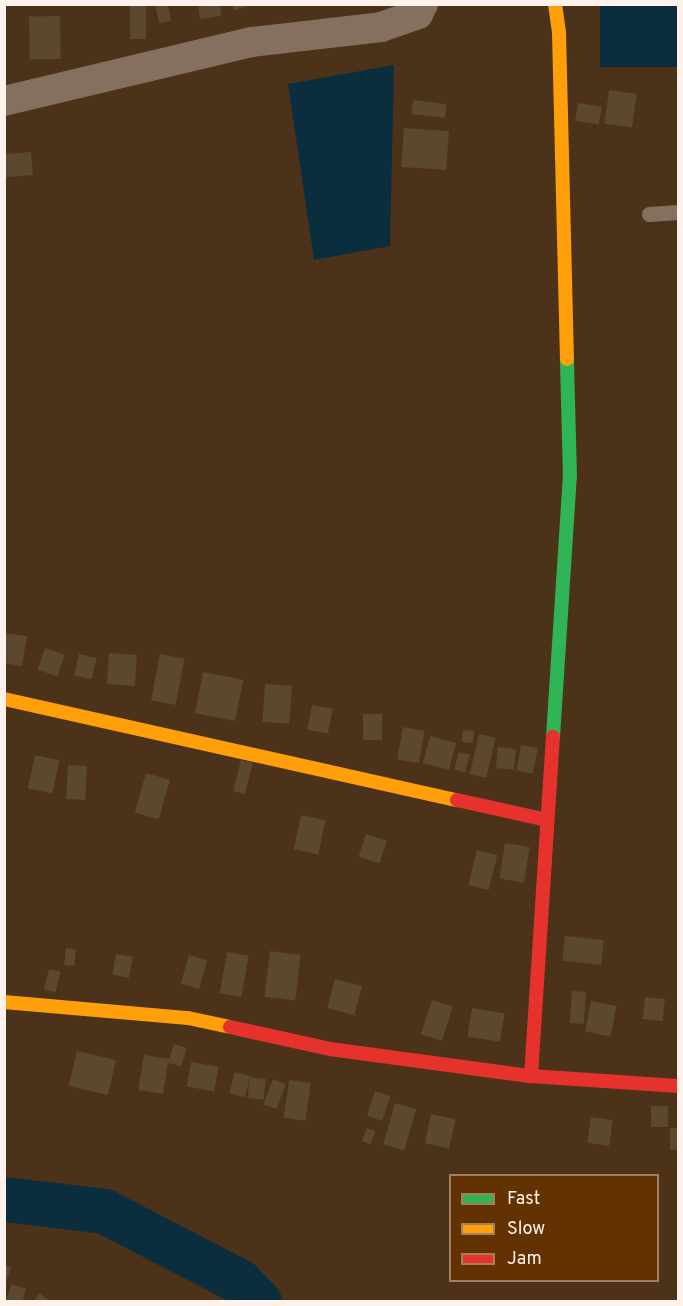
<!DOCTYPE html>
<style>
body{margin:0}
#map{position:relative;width:683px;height:1306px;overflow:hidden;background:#4c3218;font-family:Overpass,sans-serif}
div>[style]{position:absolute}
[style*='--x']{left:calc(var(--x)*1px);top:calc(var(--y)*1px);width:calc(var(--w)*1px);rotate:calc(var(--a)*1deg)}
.water>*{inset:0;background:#0b2e3f;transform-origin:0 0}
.river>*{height:45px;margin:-22.5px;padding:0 22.5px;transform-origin:22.5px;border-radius:22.5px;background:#0b2e3f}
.building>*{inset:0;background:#5b482f;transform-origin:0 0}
.lane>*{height:15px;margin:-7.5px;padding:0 7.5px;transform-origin:7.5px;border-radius:7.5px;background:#85705f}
.street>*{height:30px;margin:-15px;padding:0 15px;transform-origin:15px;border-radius:15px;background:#85705f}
.fast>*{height:14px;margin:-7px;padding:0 7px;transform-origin:7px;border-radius:7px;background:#30b455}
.slow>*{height:14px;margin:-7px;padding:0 7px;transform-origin:7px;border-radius:7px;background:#ff9f0a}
.jam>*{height:14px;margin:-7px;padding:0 7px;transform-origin:7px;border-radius:7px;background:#e5322d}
span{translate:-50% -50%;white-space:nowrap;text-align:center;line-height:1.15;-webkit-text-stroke:4.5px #623202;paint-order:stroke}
.frame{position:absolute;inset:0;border:6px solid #fff2ea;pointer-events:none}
.legend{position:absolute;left:449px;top:1174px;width:210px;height:108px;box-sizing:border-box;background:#623202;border:2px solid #a17f5f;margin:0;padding:8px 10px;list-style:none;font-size:18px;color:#fff2ea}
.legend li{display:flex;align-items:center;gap:12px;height:30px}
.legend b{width:30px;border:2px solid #a17f5f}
</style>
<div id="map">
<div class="water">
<i style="left:600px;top:5px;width:78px;height:62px"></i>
<i style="clip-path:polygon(394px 65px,390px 246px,314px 260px,288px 84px)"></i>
</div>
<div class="river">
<i style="--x:4;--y:1199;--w:101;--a:6.8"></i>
<i style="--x:104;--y:1211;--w:152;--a:27.4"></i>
<i style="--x:239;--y:1281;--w:29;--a:46"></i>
</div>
<div class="building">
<i style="left:130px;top:4px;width:16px;height:35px"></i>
<i style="clip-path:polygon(155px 4px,168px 4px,171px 21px,159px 23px)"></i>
<i style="clip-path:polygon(198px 4px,220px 4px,221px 16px,200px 19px)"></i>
<i style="clip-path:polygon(232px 4px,252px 4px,252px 5px,234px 10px)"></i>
<i style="left:60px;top:16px;width:43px;height:31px;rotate:89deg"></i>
<i style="left:609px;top:90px;width:28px;height:34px;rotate:8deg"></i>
<i style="left:413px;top:100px;width:34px;height:14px;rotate:7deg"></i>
<i style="left:578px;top:103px;width:24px;height:18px;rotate:9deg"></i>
<i style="left:404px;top:128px;width:45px;height:39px;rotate:4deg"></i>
<i style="left:31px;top:152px;width:23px;height:27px;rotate:85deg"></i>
<i style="clip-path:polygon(4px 633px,27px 636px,22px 666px,4px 663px)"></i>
<i style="left:45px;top:648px;width:21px;height:23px;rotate:19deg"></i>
<i style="left:109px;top:653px;width:28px;height:31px;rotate:4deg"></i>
<i style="left:79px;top:654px;width:18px;height:22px;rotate:13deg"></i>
<i style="left:160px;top:654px;width:25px;height:47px;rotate:11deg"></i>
<i style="left:203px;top:672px;width:41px;height:42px;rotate:11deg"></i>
<i style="left:265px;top:684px;width:27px;height:38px;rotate:4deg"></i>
<i style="left:312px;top:705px;width:21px;height:25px;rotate:11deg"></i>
<i style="left:363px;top:714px;width:19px;height:26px"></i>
<i style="left:403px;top:727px;width:22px;height:33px;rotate:10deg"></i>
<i style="left:463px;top:730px;width:11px;height:12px;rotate:5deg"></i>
<i style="left:479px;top:734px;width:17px;height:41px;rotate:13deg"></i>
<i style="left:430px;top:736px;width:27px;height:28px;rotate:15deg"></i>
<i style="left:521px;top:745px;width:17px;height:26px;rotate:10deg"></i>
<i style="left:498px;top:747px;width:18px;height:21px;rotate:6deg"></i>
<i style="left:459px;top:752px;width:11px;height:18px;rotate:15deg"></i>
<i style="left:35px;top:755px;width:25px;height:34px;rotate:12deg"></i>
<i style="left:241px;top:760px;width:12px;height:32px;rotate:14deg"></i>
<i style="left:68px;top:765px;width:19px;height:34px;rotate:3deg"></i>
<i style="left:146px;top:773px;width:25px;height:41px;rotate:16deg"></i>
<i style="left:301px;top:815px;width:25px;height:35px;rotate:12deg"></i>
<i style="left:366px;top:834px;width:22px;height:24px;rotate:18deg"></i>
<i style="left:505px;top:843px;width:25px;height:36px;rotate:9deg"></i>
<i style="left:477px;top:850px;width:21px;height:36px;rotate:14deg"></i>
<i style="left:565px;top:936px;width:39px;height:25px;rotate:6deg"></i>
<i style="left:66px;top:948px;width:10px;height:17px;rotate:6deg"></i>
<i style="left:270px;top:951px;width:31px;height:46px;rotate:7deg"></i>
<i style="left:227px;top:952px;width:22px;height:42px;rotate:10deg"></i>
<i style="left:116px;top:954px;width:17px;height:21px;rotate:10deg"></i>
<i style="left:189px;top:955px;width:19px;height:30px;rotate:16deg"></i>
<i style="left:49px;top:969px;width:12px;height:21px;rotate:14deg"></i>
<i style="left:335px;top:979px;width:28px;height:30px;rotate:15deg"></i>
<i style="left:572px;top:991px;width:14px;height:32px;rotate:4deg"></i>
<i style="left:645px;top:997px;width:20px;height:22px;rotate:6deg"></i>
<i style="left:432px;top:1000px;width:22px;height:36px;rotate:18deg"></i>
<i style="left:591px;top:1001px;width:26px;height:31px;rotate:11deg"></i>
<i style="left:472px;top:1008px;width:33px;height:29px;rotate:9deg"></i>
<i style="clip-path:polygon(174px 1044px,187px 1048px,181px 1066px,168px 1063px,163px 1094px,138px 1090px,144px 1055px,169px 1059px)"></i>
<i style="left:77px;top:1051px;width:40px;height:36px;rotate:13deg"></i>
<i style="left:191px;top:1062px;width:28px;height:25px;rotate:10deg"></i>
<i style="left:235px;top:1072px;width:16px;height:22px;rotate:15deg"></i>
<i style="left:250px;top:1077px;width:16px;height:21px;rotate:7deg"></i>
<i style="left:273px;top:1079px;width:14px;height:27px;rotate:21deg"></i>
<i style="left:289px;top:1080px;width:22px;height:38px;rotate:8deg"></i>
<i style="left:375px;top:1091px;width:16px;height:26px;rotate:18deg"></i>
<i style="left:395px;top:1103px;width:22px;height:43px;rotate:16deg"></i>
<i style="left:651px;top:1106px;width:17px;height:21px"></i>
<i style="left:431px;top:1114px;width:25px;height:30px;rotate:12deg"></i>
<i style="left:591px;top:1117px;width:22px;height:26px;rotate:8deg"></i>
<i style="left:367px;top:1128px;width:9px;height:14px;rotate:21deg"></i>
<i style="left:670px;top:1128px;width:8px;height:22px"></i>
<i style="clip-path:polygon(4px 1265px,11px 1267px,5px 1285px,4px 1285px)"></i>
<i style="clip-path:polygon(11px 1284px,26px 1289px,22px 1302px,6px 1302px)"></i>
<i style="clip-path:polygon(39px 1293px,52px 1302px,33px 1302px)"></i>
</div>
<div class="lane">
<i style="--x:649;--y:214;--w:29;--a:-4"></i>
</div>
<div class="street">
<i style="--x:4;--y:101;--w:255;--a:-13.4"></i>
<i style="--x:252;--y:42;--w:130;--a:-6.6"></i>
<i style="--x:381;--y:27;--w:39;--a:-19"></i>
<i style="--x:418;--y:14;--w:11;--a:-63"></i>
</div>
<div class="fast">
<i style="--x:553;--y:737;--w:261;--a:-86.3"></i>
<i style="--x:570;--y:477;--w:118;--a:-91.5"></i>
</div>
<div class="slow">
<i style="--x:555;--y:4;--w:29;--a:82"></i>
<i style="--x:559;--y:33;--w:326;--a:88.6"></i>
<i style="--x:4;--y:699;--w:464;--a:12.6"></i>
<i style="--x:4;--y:1002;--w:185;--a:5"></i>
<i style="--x:188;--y:1018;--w:43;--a:12.1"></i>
</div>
<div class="jam">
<i style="--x:457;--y:800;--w:92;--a:12.5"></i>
<i style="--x:230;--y:1027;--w:102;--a:12.4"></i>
<i style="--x:330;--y:1049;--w:203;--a:7.7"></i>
<i style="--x:531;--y:1076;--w:147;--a:3.9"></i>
<i style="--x:531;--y:1076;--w:340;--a:-86.3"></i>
</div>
<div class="frame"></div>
<ul class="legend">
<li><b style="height:8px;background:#30b455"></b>Fast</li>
<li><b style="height:8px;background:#ff9f0a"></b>Slow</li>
<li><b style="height:8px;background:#e5322d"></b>Jam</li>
</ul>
</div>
